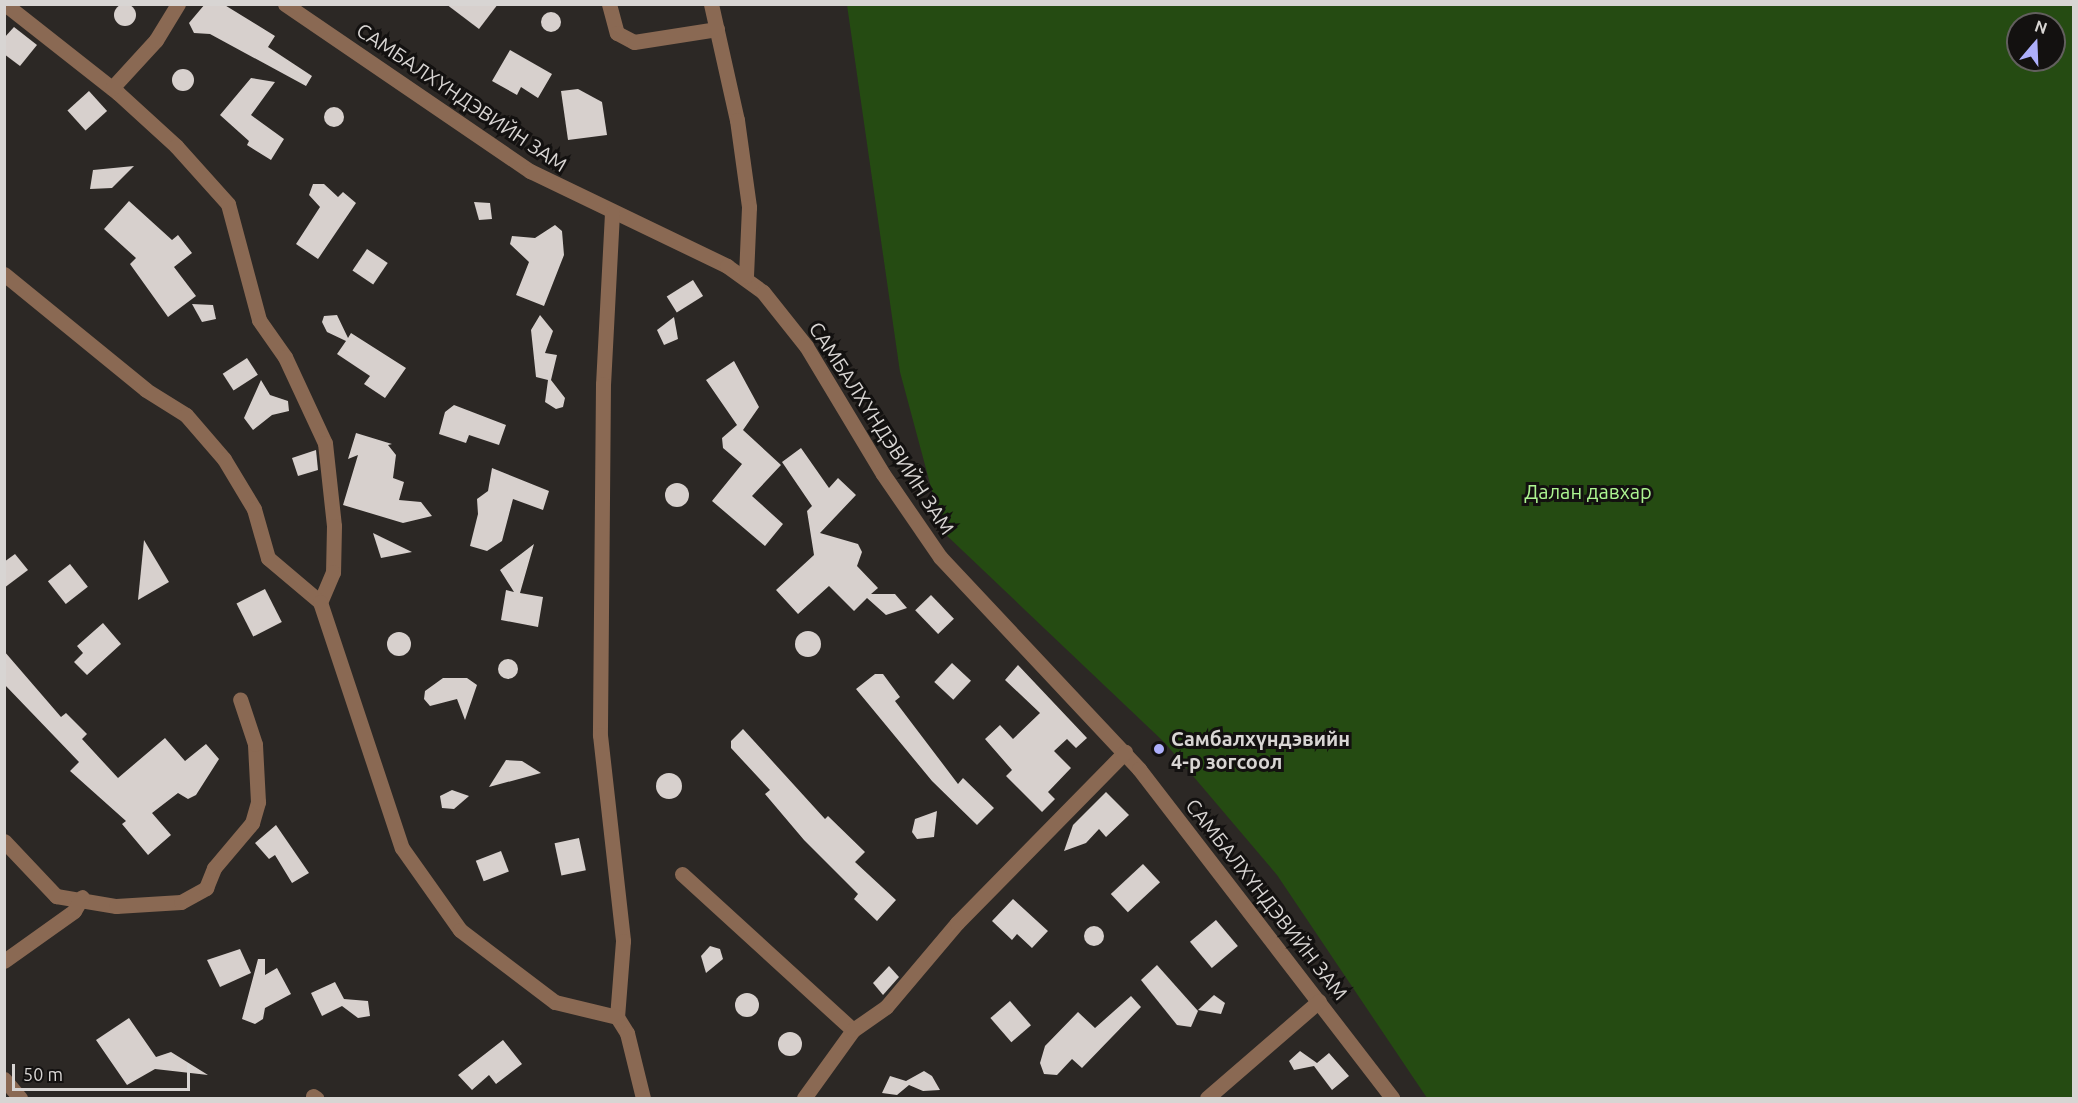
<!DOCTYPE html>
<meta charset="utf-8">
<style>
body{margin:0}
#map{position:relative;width:2078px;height:1103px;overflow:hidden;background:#2c2825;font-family:Ubuntu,sans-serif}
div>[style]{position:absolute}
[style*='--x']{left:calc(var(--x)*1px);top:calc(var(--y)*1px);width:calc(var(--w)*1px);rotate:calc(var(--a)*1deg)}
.green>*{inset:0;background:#254b12}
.building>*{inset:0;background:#d7d0cd;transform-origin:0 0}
.round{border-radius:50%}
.minor>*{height:15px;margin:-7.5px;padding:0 7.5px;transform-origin:7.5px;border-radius:7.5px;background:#8a6953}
.dots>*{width:16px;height:16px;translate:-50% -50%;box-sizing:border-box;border:3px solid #131110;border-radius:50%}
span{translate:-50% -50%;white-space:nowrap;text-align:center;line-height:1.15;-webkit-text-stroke:6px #131110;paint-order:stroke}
.street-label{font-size:20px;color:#d8d5d3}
.park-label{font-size:20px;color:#adf591}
.poi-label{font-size:20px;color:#d8d5d3;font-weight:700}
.left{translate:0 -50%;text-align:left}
.frame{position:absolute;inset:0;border:6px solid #d8d5d3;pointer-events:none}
.north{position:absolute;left:2006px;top:12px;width:60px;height:60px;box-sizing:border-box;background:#131110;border:2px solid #625f5e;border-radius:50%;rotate:19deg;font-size:16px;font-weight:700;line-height:24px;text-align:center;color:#d8d5d3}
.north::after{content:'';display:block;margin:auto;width:21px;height:27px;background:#adaffb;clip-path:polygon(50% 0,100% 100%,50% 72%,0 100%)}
.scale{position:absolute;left:12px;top:1064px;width:178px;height:27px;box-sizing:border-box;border:3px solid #d8d5d3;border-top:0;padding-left:8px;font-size:18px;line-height:21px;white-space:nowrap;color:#d8d5d3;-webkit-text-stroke:4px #131110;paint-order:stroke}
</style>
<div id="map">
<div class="green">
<i style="clip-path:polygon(evenodd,847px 5px,2073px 5px,2073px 1098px,1427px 1098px,1277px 875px,1165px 743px,943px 532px,900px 372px,847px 5px,2018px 24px,2054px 24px,2054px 60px,2018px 60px,2018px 24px)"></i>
</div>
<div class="building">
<i class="round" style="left:114px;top:4px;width:22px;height:22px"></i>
<i style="clip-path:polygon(205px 4px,223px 4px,275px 36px,268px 47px,312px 76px,306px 86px,210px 34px,194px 33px,189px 23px)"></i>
<i style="clip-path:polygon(446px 4px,498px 4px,479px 29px)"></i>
<i class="round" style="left:541px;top:12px;width:20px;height:20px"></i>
<i style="clip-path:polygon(14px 27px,37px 45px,20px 66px,4px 54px,4px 38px)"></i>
<i style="clip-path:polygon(510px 50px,552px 74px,538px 98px,521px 87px,517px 95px,492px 81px)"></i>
<i class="round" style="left:172px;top:69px;width:22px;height:22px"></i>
<i style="clip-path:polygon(251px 78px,275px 82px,251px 115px,284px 139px,271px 160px,247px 145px,249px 141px,220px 115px)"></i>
<i style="clip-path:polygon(578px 89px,602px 102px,607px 135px,568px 140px,561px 91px)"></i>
<i style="left:89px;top:91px;width:27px;height:29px;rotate:48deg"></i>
<i class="round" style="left:324px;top:107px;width:20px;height:20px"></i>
<i style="clip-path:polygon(134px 166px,112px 188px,90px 189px,93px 170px)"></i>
<i style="clip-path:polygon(313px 184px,324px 184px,338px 197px,343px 192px,356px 203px,318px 259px,296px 244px,320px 207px,309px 195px)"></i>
<i style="clip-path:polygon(129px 201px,172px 240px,178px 235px,192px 253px,174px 267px,196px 296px,168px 317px,130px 264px,136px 258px,104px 229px)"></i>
<i style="clip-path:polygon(474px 202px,490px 203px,492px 219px,479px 220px)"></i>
<i style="clip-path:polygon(555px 225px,562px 231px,564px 255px,544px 306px,516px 295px,529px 262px,510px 244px,512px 236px,535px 238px)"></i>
<i style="left:367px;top:249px;width:25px;height:26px;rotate:34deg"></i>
<i style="left:693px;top:280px;width:19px;height:31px;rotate:58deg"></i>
<i style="clip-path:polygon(192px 304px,213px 305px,216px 319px,202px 322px)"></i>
<i style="clip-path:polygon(337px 315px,348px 338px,351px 333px,406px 368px,385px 398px,364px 384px,370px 376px,337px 354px,346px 341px,327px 332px,322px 322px,324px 316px)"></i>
<i style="clip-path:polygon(540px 315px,553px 331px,545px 353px,557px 355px,551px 380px,565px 398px,563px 407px,556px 409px,545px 402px,548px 380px,536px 377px,531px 330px)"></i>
<i style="clip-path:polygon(674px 317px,678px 339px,664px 345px,657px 330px)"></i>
<i style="left:247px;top:358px;width:20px;height:29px;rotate:57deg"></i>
<i style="clip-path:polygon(734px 361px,759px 407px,743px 430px,781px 465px,752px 496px,783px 524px,765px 546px,712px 501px,742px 464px,723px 448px,722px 438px,737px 425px,706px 380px)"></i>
<i style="clip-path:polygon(261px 380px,270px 395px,288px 401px,289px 411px,272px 415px,253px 430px,244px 418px)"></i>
<i style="clip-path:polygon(454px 405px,506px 425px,499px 445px,469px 435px,466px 443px,439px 434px,445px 412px)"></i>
<i style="clip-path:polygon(356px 433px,392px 444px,388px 445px,396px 455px,393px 478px,404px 482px,399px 500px,421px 502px,432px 516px,403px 523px,343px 505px,358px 455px,348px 459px)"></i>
<i style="clip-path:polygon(801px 448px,829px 488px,838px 478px,856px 495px,820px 533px,858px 544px,862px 552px,857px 566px,878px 588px,871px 594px,895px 594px,907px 608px,886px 615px,867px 598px,854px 611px,829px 586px,798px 614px,776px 590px,814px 555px,807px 511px,812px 506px,782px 462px)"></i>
<i style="clip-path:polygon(316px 450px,318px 470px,298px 476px,292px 458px)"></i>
<i style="clip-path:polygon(492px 468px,549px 491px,543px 510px,513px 499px,502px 541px,487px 551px,470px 546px,478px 514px,477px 499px,488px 491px)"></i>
<i class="round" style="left:665px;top:483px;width:24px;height:24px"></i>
<i style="clip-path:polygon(373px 533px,412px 552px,381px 558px)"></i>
<i style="clip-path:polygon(144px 540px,169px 582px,138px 600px)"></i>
<i style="clip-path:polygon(534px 544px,520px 593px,543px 597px,538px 627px,501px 620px,506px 590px,514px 592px,500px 570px)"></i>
<i style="clip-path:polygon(15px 554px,28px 570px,4px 588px,4px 562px)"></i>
<i style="left:70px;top:564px;width:29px;height:28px;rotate:52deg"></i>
<i style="left:265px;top:589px;width:37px;height:32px;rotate:63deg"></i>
<i style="left:931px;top:595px;width:33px;height:22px;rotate:46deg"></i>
<i style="clip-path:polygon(103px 623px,121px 644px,87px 675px,74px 662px,83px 653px,77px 646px)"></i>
<i class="round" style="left:795px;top:631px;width:26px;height:26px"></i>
<i class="round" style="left:387px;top:632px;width:24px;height:24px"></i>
<i style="clip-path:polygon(4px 651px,61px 717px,66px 713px,87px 734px,82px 739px,118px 778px,165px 738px,185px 761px,206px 744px,219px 759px,196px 795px,188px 799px,178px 793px,152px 813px,171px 835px,148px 855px,122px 824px,126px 821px,70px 771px,79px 762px,4px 684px)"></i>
<i class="round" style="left:498px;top:659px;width:20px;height:20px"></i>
<i style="left:952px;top:663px;width:26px;height:26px;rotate:43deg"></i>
<i style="clip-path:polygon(1018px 665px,1087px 738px,1076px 748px,1067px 739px,1054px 751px,1071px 768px,1048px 792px,1055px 799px,1042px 812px,1006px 776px,1012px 770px,985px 739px,1000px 725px,1013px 739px,1040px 713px,1005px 680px)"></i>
<i style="clip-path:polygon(875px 674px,883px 674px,900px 697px,895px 701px,958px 784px,963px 778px,994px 808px,977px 825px,932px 781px,856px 689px)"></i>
<i style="clip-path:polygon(443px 678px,467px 678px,477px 685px,465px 720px,457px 699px,430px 706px,424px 699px,425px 691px)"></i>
<i style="clip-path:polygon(743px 729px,825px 819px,828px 816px,865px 852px,855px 862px,896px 900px,877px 921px,854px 899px,858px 894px,804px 840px,765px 794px,770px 790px,731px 748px,731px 741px)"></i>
<i style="clip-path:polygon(506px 760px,522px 761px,541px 773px,489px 787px)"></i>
<i class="round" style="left:656px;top:773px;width:26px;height:26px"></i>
<i style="clip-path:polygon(452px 790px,469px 796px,454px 809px,442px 808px,440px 796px)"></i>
<i style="clip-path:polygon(1106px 792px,1129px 815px,1106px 837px,1099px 829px,1086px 843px,1064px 851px,1073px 825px)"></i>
<i style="clip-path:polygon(937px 811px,934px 837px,917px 839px,912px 832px,915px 819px)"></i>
<i style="clip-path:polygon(276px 825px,309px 873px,292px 883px,275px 855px,269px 859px,255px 843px)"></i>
<i style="left:579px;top:838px;width:33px;height:25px;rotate:78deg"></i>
<i style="left:501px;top:851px;width:22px;height:27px;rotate:69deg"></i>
<i style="left:1143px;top:864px;width:25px;height:44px;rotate:47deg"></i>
<i style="clip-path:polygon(1013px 899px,1048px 931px,1032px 948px,1017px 934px,1012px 940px,992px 921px)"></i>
<i style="left:1216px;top:920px;width:34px;height:34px;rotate:50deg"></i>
<i class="round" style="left:1084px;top:926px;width:20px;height:20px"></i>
<i style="clip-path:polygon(710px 946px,720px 949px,723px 959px,706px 973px,701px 956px)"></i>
<i style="clip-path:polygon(240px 949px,251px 973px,220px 987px,207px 960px)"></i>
<i style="clip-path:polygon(258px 959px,265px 959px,265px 975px,277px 968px,291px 994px,265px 1008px,263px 1019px,255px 1024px,242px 1019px)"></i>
<i style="clip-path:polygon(1157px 965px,1198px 1011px,1191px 1027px,1177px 1025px,1141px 980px)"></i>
<i style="clip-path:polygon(889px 966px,899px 977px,883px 995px,873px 983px)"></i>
<i style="clip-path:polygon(335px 982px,344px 999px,368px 1001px,370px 1016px,358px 1018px,342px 1006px,322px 1016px,311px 993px)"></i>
<i class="round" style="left:735px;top:993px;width:24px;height:24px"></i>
<i style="clip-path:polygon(1214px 995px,1225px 1003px,1221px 1014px,1198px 1010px)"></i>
<i style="clip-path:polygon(1131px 996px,1141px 1007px,1082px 1068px,1072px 1059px,1057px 1075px,1044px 1074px,1040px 1063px,1045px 1046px,1078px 1012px,1095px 1028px)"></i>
<i style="left:1010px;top:1001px;width:32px;height:26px;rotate:49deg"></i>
<i style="clip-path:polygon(129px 1018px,156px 1057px,171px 1052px,208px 1075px,155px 1069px,127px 1085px,96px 1040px)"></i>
<i class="round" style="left:778px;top:1032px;width:24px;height:24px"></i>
<i style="clip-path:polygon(503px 1040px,522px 1064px,496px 1084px,489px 1075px,472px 1090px,458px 1075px)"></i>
<i style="clip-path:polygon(1300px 1051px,1317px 1063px,1329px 1053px,1349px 1076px,1332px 1090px,1314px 1066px,1294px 1070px,1289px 1061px)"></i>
<i style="clip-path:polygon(924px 1071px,932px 1076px,940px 1090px,923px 1091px,909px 1085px,897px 1095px,882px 1093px,890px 1076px,906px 1081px)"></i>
</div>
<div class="minor">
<i style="--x:5;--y:4;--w:144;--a:38.2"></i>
<i style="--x:118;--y:93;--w:79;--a:42.4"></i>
<i style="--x:176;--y:146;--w:78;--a:48.1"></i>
<i style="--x:228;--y:204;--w:120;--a:75"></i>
<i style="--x:259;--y:320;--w:45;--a:54.9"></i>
<i style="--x:285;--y:357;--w:95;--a:65.1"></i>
<i style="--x:325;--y:443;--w:83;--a:83.8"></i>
<i style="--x:334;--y:526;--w:46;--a:91.2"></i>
<i style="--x:333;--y:572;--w:33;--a:113"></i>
<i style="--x:285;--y:4;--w:297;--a:34.3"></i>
<i style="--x:530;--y:171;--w:219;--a:25.7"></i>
<i style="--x:727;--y:266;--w:44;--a:35.8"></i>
<i style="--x:763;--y:292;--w:69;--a:51.5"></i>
<i style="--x:806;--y:346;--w:149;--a:59"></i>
<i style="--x:883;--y:474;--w:101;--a:55.5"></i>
<i style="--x:940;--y:557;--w:291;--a:46.8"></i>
<i style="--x:1139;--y:769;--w:415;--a:52.4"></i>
<i style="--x:609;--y:4;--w:30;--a:75"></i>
<i style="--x:617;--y:33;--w:19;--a:28"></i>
<i style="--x:634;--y:42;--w:84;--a:-8.9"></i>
<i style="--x:711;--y:4;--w:119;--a:77.4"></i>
<i style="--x:737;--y:120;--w:88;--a:82.1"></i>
<i style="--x:749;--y:207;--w:69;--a:92.5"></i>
<i style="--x:112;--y:88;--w:65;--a:-47.5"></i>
<i style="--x:156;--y:40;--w:42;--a:-58.6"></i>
<i style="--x:612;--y:213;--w:171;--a:93"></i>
<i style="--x:603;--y:384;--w:351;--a:90.5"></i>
<i style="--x:600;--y:735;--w:207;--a:83.6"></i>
<i style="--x:623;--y:941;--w:76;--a:94.5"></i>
<i style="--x:617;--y:1017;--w:19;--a:58"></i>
<i style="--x:627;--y:1033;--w:67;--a:76.2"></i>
<i style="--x:4;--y:274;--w:183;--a:39.2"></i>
<i style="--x:146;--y:390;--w:47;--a:32"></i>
<i style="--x:186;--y:415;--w:58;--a:49.2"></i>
<i style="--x:224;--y:459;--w:58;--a:59"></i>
<i style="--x:254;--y:509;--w:51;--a:74.1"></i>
<i style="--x:268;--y:558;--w:68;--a:40.2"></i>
<i style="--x:320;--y:602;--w:259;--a:71.6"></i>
<i style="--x:402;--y:848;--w:100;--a:54.7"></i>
<i style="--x:460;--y:930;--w:119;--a:37.2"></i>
<i style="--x:555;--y:1002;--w:64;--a:13.6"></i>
<i style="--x:4;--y:841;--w:76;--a:46.6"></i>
<i style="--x:56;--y:896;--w:61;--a:9.5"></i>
<i style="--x:116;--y:906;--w:65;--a:-3.5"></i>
<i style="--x:181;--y:902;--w:29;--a:-29"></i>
<i style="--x:206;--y:888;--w:22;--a:-68"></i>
<i style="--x:214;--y:868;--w:59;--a:-49.8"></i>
<i style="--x:252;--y:823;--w:22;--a:-74"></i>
<i style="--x:258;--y:802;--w:58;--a:-93"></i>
<i style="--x:255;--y:744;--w:47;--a:-108.4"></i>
<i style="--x:682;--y:874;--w:231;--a:42.4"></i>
<i style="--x:4;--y:961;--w:86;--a:-35.5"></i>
<i style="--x:74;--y:911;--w:16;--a:-60"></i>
<i style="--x:4;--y:1079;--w:25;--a:50"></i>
<i style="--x:313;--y:1096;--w:4;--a:34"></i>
<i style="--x:804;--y:1098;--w:84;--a:-54.2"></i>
<i style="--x:853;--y:1030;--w:40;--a:-34.9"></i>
<i style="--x:886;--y:1007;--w:110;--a:-49.8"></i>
<i style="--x:957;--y:923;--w:240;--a:-45.5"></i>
<i style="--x:1207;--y:1098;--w:148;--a:-40.9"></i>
</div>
<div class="dots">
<i style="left:1159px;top:749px;background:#adaffb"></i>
</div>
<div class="street-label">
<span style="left:462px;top:97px;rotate:34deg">САМБАЛХҮНДЭВИЙН ЗАМ</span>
<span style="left:882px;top:428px;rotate:57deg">САМБАЛХҮНДЭВИЙН ЗАМ</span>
<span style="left:1267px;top:899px;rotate:52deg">САМБАЛХҮНДЭВИЙН ЗАМ</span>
</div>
<div class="park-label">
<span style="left:1588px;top:491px">Далан давхар</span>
</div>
<div class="poi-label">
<span class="left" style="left:1171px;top:750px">Самбалхүндэвийн<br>4-р зогсоол</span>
</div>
<div class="frame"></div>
<div class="north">N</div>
<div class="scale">50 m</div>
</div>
